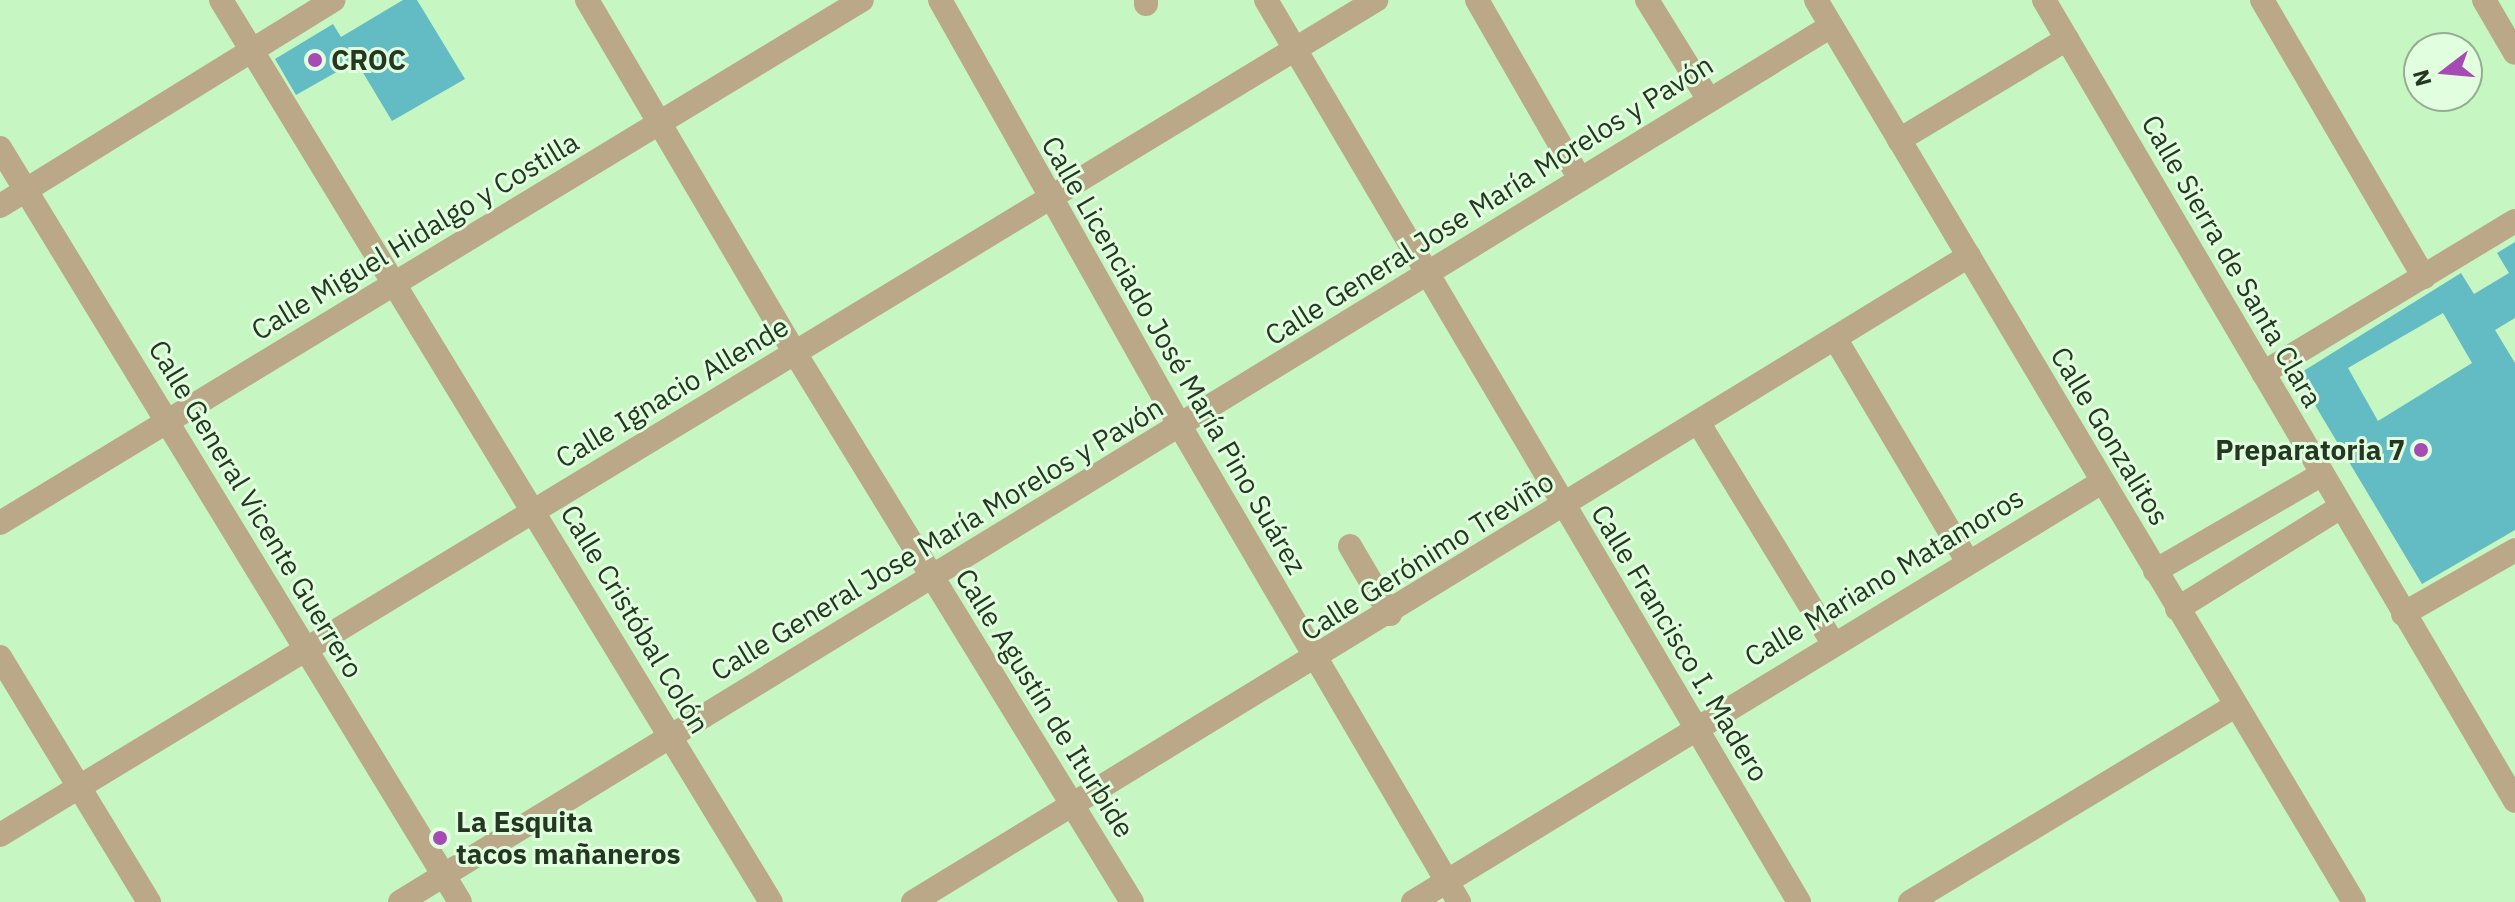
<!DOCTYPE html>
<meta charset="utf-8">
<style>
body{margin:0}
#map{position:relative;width:2515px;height:902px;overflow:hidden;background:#c6f6c1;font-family:"IBM Plex Sans",sans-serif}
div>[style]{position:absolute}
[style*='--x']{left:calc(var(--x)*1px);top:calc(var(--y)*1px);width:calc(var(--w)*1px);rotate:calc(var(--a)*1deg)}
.building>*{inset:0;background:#63bcc3}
.minor>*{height:24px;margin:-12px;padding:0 12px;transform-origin:12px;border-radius:12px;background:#baa888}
.dots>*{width:22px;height:22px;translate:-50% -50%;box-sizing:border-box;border:4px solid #e1fede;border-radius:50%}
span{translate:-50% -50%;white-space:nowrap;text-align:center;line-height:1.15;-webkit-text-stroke:6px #e1fede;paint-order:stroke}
.poi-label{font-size:28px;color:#243722;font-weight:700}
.left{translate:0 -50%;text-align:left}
.right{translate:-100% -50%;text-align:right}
.street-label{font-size:28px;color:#243722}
.north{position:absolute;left:2403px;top:32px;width:80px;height:80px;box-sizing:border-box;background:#e1fede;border:2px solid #95ae93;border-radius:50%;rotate:254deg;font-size:22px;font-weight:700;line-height:32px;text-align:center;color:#243722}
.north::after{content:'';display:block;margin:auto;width:28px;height:36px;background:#a64ab4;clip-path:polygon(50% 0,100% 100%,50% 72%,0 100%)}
</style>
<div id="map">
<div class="building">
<i style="clip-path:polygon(403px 0,417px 0,465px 79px,392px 121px,356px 61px,296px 95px,275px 59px,333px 24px,341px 37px)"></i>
<i style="clip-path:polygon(evenodd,2515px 242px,2515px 318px,2495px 330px,2515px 363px,2515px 530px,2422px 584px,2297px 375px,2461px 273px,2474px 294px,2509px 273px,2497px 253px,2515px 242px,2443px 313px,2472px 363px,2378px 421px,2348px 368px,2443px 313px)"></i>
</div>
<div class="minor">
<i style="--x:221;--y:0;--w:1056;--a:58.63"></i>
<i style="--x:587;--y:0;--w:410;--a:59.5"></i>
<i style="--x:795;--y:353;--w:644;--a:58.46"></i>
<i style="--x:940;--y:0;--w:489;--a:60.6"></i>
<i style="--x:1180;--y:426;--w:552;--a:59.62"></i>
<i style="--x:1266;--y:0;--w:1048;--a:59.42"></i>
<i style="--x:1477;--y:0;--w:207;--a:60.1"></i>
<i style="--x:1647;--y:0;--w:118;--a:58.2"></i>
<i style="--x:1816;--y:0;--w:1050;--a:59.19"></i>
<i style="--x:2044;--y:0;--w:929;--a:59.54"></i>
<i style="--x:2262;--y:0;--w:321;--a:59.7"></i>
<i style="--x:2484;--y:0;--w:61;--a:59.7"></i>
<i style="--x:1146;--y:4;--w:4;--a:-90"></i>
<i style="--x:1899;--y:140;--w:196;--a:-31"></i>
<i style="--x:0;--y:148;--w:883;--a:58.61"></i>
<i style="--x:0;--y:206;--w:392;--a:-31.7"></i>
<i style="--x:1835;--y:338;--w:258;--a:59.3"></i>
<i style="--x:2263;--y:373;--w:294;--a:-31.1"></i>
<i style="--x:1698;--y:422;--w:259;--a:58.6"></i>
<i style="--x:0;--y:523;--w:1008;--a:-31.25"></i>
<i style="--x:1350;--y:546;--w:79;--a:59.5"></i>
<i style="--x:2155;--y:571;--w:193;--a:-30.1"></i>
<i style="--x:2177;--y:609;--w:193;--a:-31.9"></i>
<i style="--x:2403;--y:614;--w:129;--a:-29.7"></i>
<i style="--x:0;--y:657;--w:287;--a:58.7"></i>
<i style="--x:0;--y:835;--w:1610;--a:-31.25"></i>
<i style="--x:400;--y:902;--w:1678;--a:-31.47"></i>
<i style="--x:913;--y:902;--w:1238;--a:-31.46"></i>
<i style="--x:1413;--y:902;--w:807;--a:-31.37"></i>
<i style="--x:1910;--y:902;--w:380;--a:-31.1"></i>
</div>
<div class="dots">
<i style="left:315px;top:60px;background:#a64ab4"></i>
<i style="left:2421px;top:450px;background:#a64ab4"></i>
<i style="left:440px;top:838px;background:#a64ab4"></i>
</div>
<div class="poi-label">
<span class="left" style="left:331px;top:60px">CROC</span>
<span class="right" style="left:2405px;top:450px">Preparatoria 7</span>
<span class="left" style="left:456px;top:838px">La Esquita<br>tacos mañaneros</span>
</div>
<div class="street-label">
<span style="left:1489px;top:200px;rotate:-32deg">Calle General Jose María Morelos y Pavón</span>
<span style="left:415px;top:236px;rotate:-31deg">Calle Miguel Hidalgo y Costilla</span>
<span style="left:2232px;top:261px;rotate:60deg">Calle Sierra de Santa Clara</span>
<span style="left:1174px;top:355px;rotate:60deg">Calle Licenciado José María Pino Suárez</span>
<span style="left:672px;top:392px;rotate:-31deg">Calle Ignacio Allende</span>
<span style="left:2110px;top:436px;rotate:59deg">Calle Gonzalitos</span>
<span style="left:256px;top:509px;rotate:59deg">Calle General Vicente Guerrero</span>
<span style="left:937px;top:539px;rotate:-31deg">Calle General Jose María Morelos y Pavón</span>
<span style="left:1427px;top:556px;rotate:-32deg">Calle Gerónimo Treviño</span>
<span style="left:1884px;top:577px;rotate:-31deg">Calle Mariano Matamoros</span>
<span style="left:635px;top:619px;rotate:59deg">Calle Cristóbal Colón</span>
<span style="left:1680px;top:643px;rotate:59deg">Calle Francisco I. Madero</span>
<span style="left:1045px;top:703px;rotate:58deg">Calle Agustín de Iturbide</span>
</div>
<div class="north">N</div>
</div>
